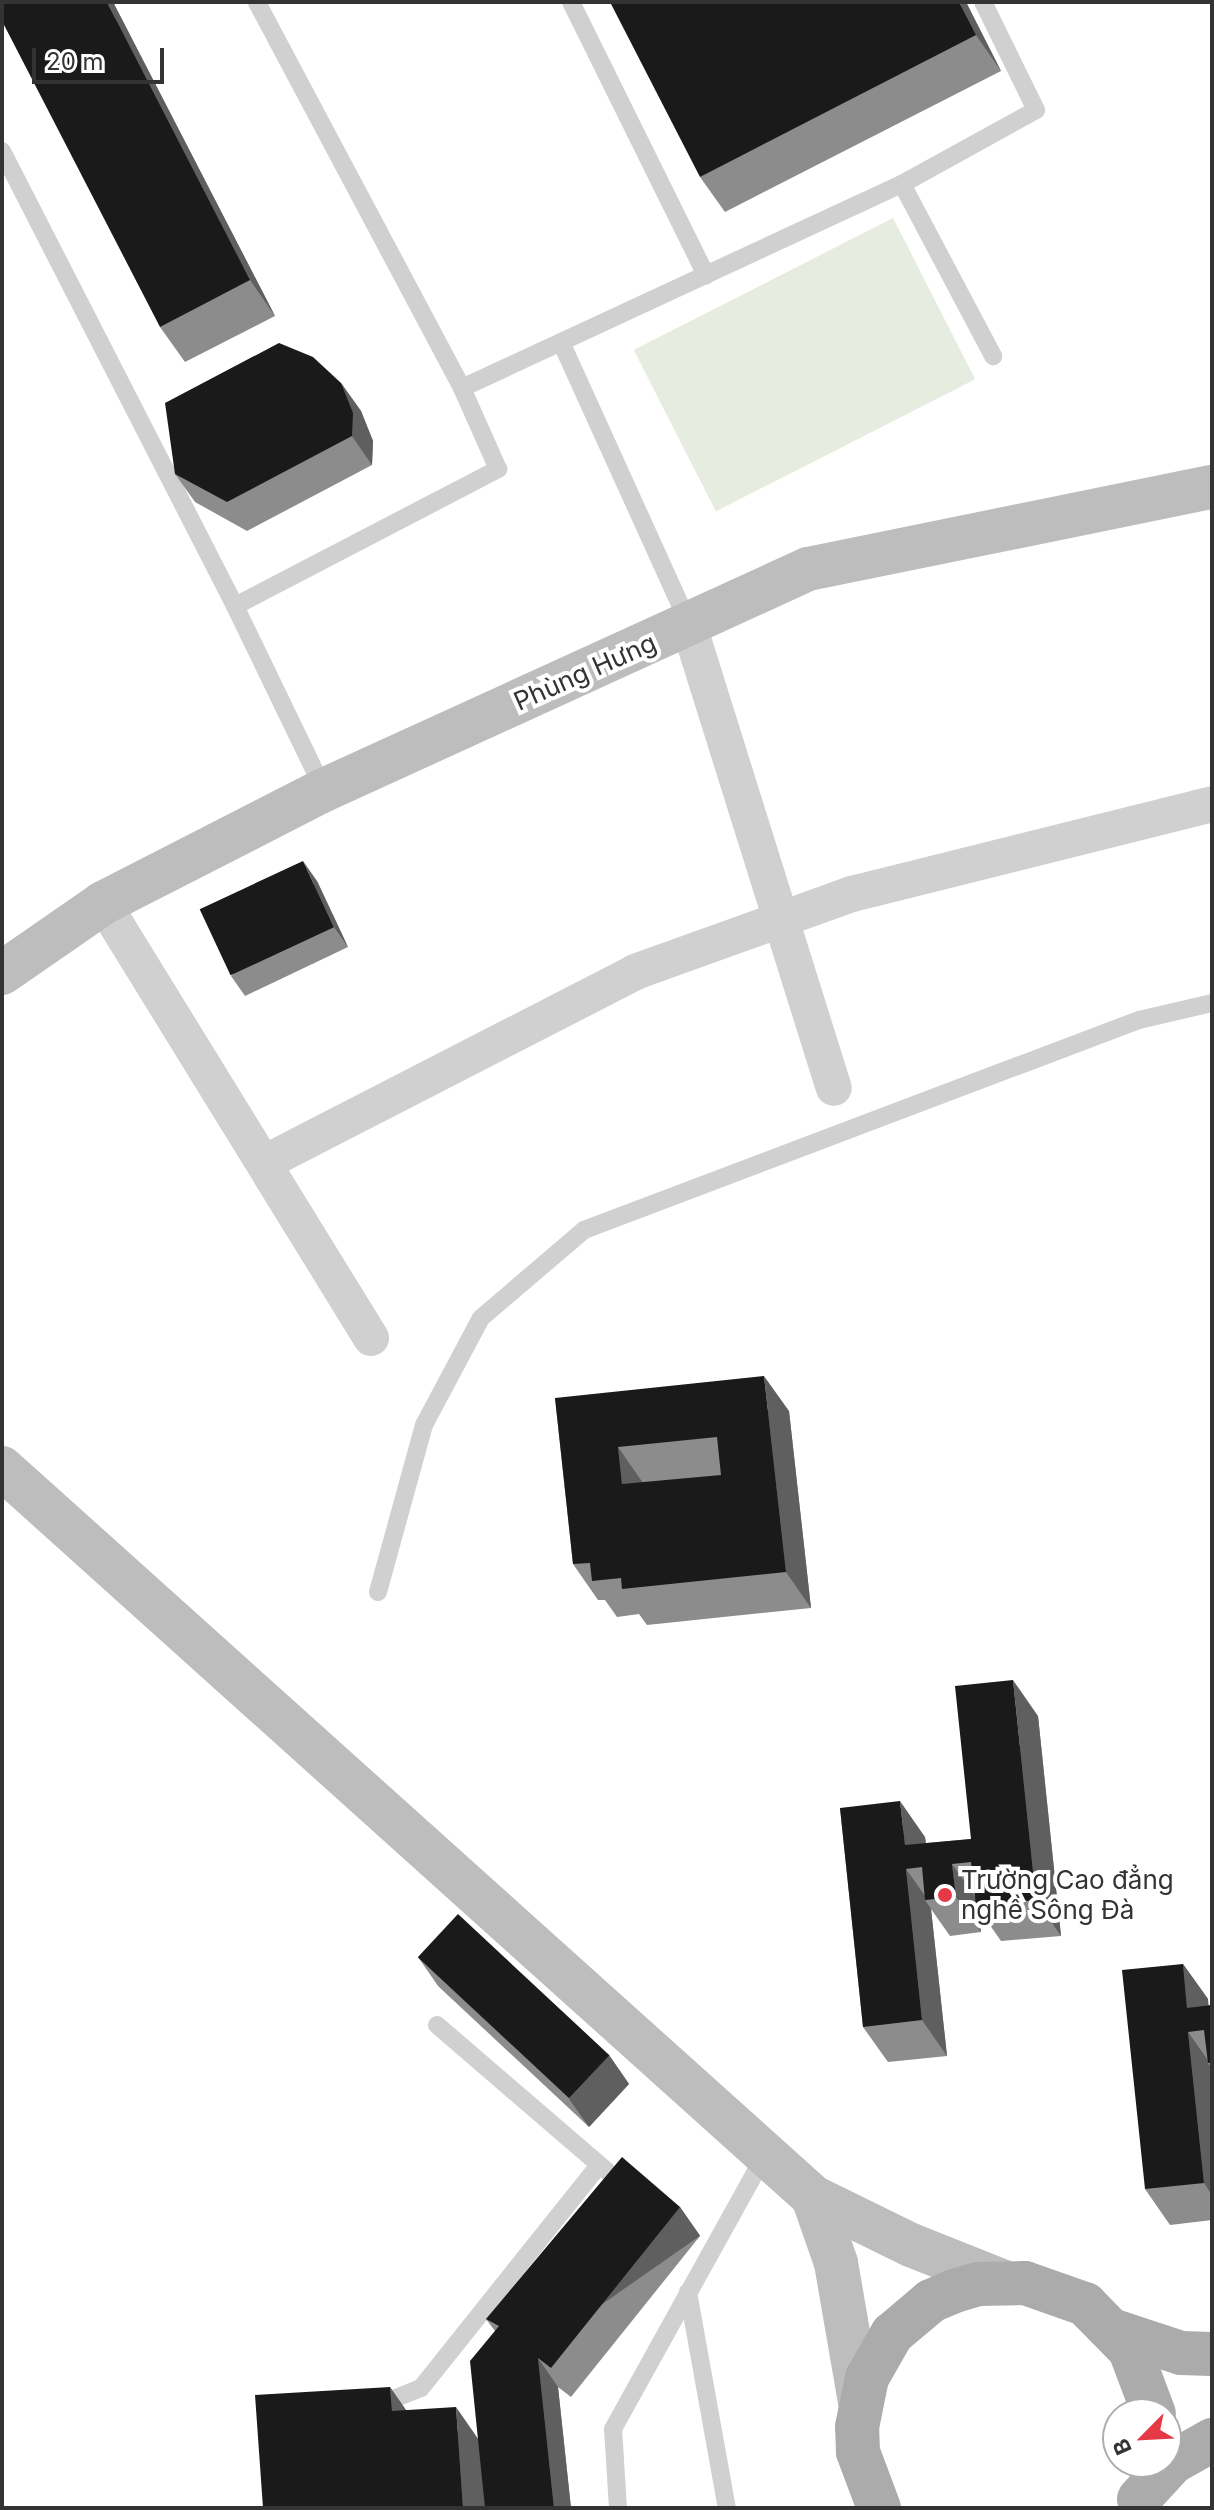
<!DOCTYPE html>
<meta charset="utf-8">
<style>
body{margin:0}
#map{position:relative;width:1214px;height:2510px;overflow:hidden;background:#fff;font-family:Inter,sans-serif}
div>[style]{position:absolute}
[style*='--x']{left:calc(var(--x)*1px);top:calc(var(--y)*1px);width:calc(var(--w)*1px);rotate:calc(var(--a)*1deg)}
.green>*{inset:0;background:#e6ecdf;transform-origin:0 0}
.lane>*{height:18px;margin:-9px;padding:0 9px;transform-origin:9px;border-radius:9px;background:#d0d0d0}
.street>*{height:36px;margin:-18px;padding:0 18px;transform-origin:18px;border-radius:18px;background:#d0d0d0}
.secondary>*{height:44px;margin:-22px;padding:0 22px;transform-origin:22px;border-radius:22px;background:#bdbdbd}
.primary>*{height:44px;margin:-22px;padding:0 22px;transform-origin:22px;border-radius:22px;background:#ababab}
.wall>*{inset:0;background:#8c8c8c}
.shaded-wall>*{inset:0;background:#5f5f5f;transform-origin:0 0}
.building>*{inset:0;background:#1a1a1a;transform-origin:0 0}
.dots>*{width:22px;height:22px;translate:-50% -50%;box-sizing:border-box;border:4px solid #fff;border-radius:50%}
span{translate:-50% -50%;white-space:nowrap;text-align:center;line-height:1.15;-webkit-text-stroke:8px #fff;paint-order:stroke}
.street-label{font-size:26px;color:#333}
.poi-label{font-size:26px;color:#333}
.left{translate:0 -50%;text-align:left}
.frame{position:absolute;inset:0;border:4px solid #333;pointer-events:none}
.north{position:absolute;left:1102px;top:2398px;width:80px;height:80px;box-sizing:border-box;background:#fff;border:2px solid #adadad;border-radius:50%;rotate:246deg;font-size:22px;font-weight:700;line-height:32px;text-align:center;color:#333}
.north::after{content:'';display:block;margin:auto;width:28px;height:36px;background:#e63946;clip-path:polygon(50% 0,100% 100%,50% 72%,0 100%)}
.scale{position:absolute;left:32px;top:48px;width:132px;height:36px;box-sizing:border-box;border:4px solid #333;border-top:0;padding-left:10px;font-size:24px;line-height:28px;white-space:nowrap;color:#333;-webkit-text-stroke:6px #fff;paint-order:stroke}
</style>
<div id="map">
<div class="green">
<i style="left:893px;top:218px;width:181px;height:291px;rotate:63deg"></i>
</div>
<div class="lane">
<i style="--x:571;--y:2;--w:305;--a:63.7"></i>
<i style="--x:2;--y:151;--w:511;--a:62.88"></i>
<i style="--x:235;--y:606;--w:297;--a:-27.5"></i>
<i style="--x:498;--y:469;--w:89;--a:-114"></i>
<i style="--x:462;--y:388;--w:437;--a:-118"></i>
<i style="--x:902;--y:184;--w:195;--a:62.1"></i>
<i style="--x:561;--y:342;--w:310;--a:65.6"></i>
<i style="--x:462;--y:388;--w:485;--a:-24.9"></i>
<i style="--x:902;--y:184;--w:153;--a:-28.9"></i>
<i style="--x:1036;--y:110;--w:120;--a:-116.1"></i>
<i style="--x:235;--y:606;--w:204;--a:64.2"></i>
<i style="--x:378;--y:1592;--w:173;--a:-74.6"></i>
<i style="--x:424;--y:1425;--w:121;--a:-62"></i>
<i style="--x:481;--y:1318;--w:135;--a:-40.5"></i>
<i style="--x:584;--y:1230;--w:593;--a:-20.73"></i>
<i style="--x:1139;--y:1020;--w:75;--a:-13.1"></i>
<i style="--x:437;--y:2025;--w:224;--a:40.7"></i>
<i style="--x:688;--y:2292;--w:219;--a:79.8"></i>
<i style="--x:376;--y:2406;--w:48;--a:-21.8"></i>
<i style="--x:421;--y:2388;--w:285;--a:-51.4"></i>
<i style="--x:618;--y:2508;--w:79;--a:-93.6"></i>
<i style="--x:613;--y:2429;--w:313;--a:-61"></i>
</div>
<div class="street">
<i style="--x:689;--y:626;--w:484;--a:72.6"></i>
<i style="--x:103;--y:903;--w:511;--a:58.36"></i>
<i style="--x:266;--y:1162;--w:415;--a:-27.2"></i>
<i style="--x:635;--y:972;--w:231;--a:-19.8"></i>
<i style="--x:852;--y:894;--w:371;--a:-14"></i>
</div>
<div class="secondary">
<i style="--x:2;--y:973;--w:123;--a:-34.7"></i>
<i style="--x:103;--y:903;--w:248;--a:-27.1"></i>
<i style="--x:324;--y:790;--w:532;--a:-24.54"></i>
<i style="--x:808;--y:569;--w:412;--a:-11.5"></i>
<i style="--x:2;--y:1468;--w:1090;--a:41.95"></i>
<i style="--x:813;--y:2197;--w:109;--a:26.1"></i>
<i style="--x:911;--y:2245;--w:100;--a:21.7"></i>
<i style="--x:813;--y:2197;--w:70;--a:70.8"></i>
<i style="--x:836;--y:2263;--w:141;--a:80.2"></i>
</div>
<div class="primary">
<i style="--x:1117;--y:2332;--w:67;--a:18.2"></i>
<i style="--x:1181;--y:2353;--w:31;--a:2"></i>
<i style="--x:1139;--y:2499;--w:50;--a:-47.4"></i>
<i style="--x:1173;--y:2462;--w:45;--a:-29.4"></i>
<i style="--x:879;--y:2508;--w:60;--a:-110.6"></i>
<i style="--x:858;--y:2452;--w:25;--a:-92"></i>
<i style="--x:857;--y:2427;--w:50;--a:-78.5"></i>
<i style="--x:867;--y:2378;--w:51;--a:-60.4"></i>
<i style="--x:892;--y:2334;--w:51;--a:-40.2"></i>
<i style="--x:931;--y:2301;--w:25;--a:-23"></i>
<i style="--x:954;--y:2291;--w:25;--a:-16"></i>
<i style="--x:978;--y:2284;--w:47;--a:-1.2"></i>
<i style="--x:1025;--y:2283;--w:64;--a:19.3"></i>
<i style="--x:1085;--y:2304;--w:64;--a:45.6"></i>
<i style="--x:1130;--y:2350;--w:68;--a:69.4"></i>
</div>
<div class="wall">
<i style="clip-path:polygon(113px 2px,275px 316px,185px 362px,160px 327px)"></i>
<i style="clip-path:polygon(966px 2px,1001px 71px,725px 212px,700px 177px)"></i>
<i style="clip-path:polygon(341px 383px,361px 411px,373px 441px,372px 465px,247px 531px,195px 502px,175px 474px)"></i>
<i style="clip-path:polygon(317px 881px,348px 947px,245px 996px,231px 976px)"></i>
<i style="clip-path:polygon(555px 1398px,789px 1411px,811px 1608px,647px 1625px,639px 1614px,617px 1617px,605px 1600px,598px 1600px,573px 1564px)"></i>
<i style="clip-path:polygon(1038px 1716px,1061px 1936px,1001px 1941px,978px 1908px,981px 1932px,950px 1936px,931px 1909px,947px 2056px,888px 2062px,863px 2027px,840px 1808px,925px 1837px,926px 1843px,971px 1839px)"></i>
<i style="clip-path:polygon(418px 1957px,609px 2055px,629px 2084px,589px 2127px,438px 1986px)"></i>
<i style="clip-path:polygon(1183px 1964px,1208px 1999px,1208px 2005px,1212px 2005px,1212px 2220px,1170px 2225px,1145px 2189px)"></i>
<i style="clip-path:polygon(680px 2207px,700px 2236px,571px 2397px,558px 2387px,571px 2508px,263px 2508px,390px 2387px,406px 2410px,478px 2439px,495px 2331px,486px 2319px)"></i>
</div>
<div class="shaded-wall">
<i style="clip-path:polygon(107px 2px,113px 2px,275px 316px,250px 280px)"></i>
<i style="clip-path:polygon(959px 2px,966px 2px,1001px 71px,976px 35px)"></i>
<i style="clip-path:polygon(341px 383px,361px 411px,373px 441px,372px 465px,352px 436px)"></i>
<i style="clip-path:polygon(303px 861px,317px 881px,348px 947px,334px 927px)"></i>
<i style="clip-path:polygon(764px 1376px,789px 1411px,811px 1608px,786px 1572px)"></i>
<i style="clip-path:polygon(618px 1447px,643px 1483px,622px 1484px)"></i>
<i style="clip-path:polygon(1013px 1680px,1038px 1716px,1061px 1936px,1036px 1900px)"></i>
<i style="clip-path:polygon(900px 1801px,925px 1837px,930px 1878px,905px 1845px)"></i>
<i style="clip-path:polygon(952px 1864px,977px 1899px,976px 1905px,978px 1908px,981px 1932px,956px 1897px)"></i>
<i style="clip-path:polygon(906px 1869px,928px 1900px,925px 1900px,931px 1909px,947px 2056px,922px 2020px)"></i>
<i style="clip-path:polygon(1183px 1964px,1208px 1999px,1212px 2041px,1187px 2008px)"></i>
<i style="clip-path:polygon(1188px 2032px,1210px 2063px,1208px 2063px,1212px 2069px,1212px 2195px,1204px 2183px)"></i>
<i style="clip-path:polygon(609px 2055px,629px 2084px,589px 2127px,569px 2099px)"></i>
<i style="left:680px;top:2207px;width:35px;height:206px;rotate:55deg"></i>
<i style="clip-path:polygon(538px 2358px,558px 2387px,571px 2508px,554px 2508px)"></i>
<i style="clip-path:polygon(390px 2387px,415px 2423px,392px 2411px)"></i>
<i style="clip-path:polygon(456px 2407px,481px 2443px,485px 2508px,463px 2508px)"></i>
</div>
<div class="building">
<i style="clip-path:polygon(2px 2px,107px 2px,250px 280px,160px 327px,2px 21px)"></i>
<i style="clip-path:polygon(610px 2px,959px 2px,976px 35px,700px 177px)"></i>
<i style="clip-path:polygon(279px 343px,313px 357px,341px 383px,353px 413px,352px 436px,227px 502px,175px 474px,165px 403px)"></i>
<i style="left:303px;top:861px;width:73px;height:114px;rotate:65deg"></i>
<i style="clip-path:polygon(evenodd,764px 1376px,786px 1572px,622px 1589px,621px 1578px,592px 1581px,590px 1563px,573px 1564px,555px 1398px,764px 1376px,717px 1437px,721px 1475px,622px 1484px,618px 1447px,717px 1437px)"></i>
<i style="clip-path:polygon(1013px 1680px,1036px 1900px,976px 1905px,971px 1862px,952px 1864px,956px 1897px,925px 1900px,922px 1867px,906px 1869px,922px 2020px,863px 2027px,840px 1808px,900px 1801px,905px 1845px,971px 1839px,955px 1686px)"></i>
<i style="left:458px;top:1914px;width:207px;height:59px;rotate:43deg"></i>
<i style="clip-path:polygon(1183px 1964px,1187px 2008px,1212px 2005px,1212px 2062px,1208px 2063px,1204px 2030px,1188px 2032px,1204px 2183px,1145px 2189px,1122px 1970px)"></i>
<i style="clip-path:polygon(622px 2157px,680px 2207px,551px 2368px,538px 2358px,554px 2508px,485px 2508px,470px 2361px,499px 2326px,486px 2319px)"></i>
<i style="clip-path:polygon(390px 2387px,392px 2411px,456px 2407px,463px 2508px,263px 2508px,255px 2395px)"></i>
</div>
<div class="dots">
<i style="left:945px;top:1895px;background:#e63946"></i>
</div>
<div class="street-label">
<span style="left:585px;top:672px;rotate:-24deg">Phùng Hưng</span>
</div>
<div class="poi-label">
<span class="left" style="left:961px;top:1895px">Trường Cao đẳng<br>nghề Sông Đà</span>
</div>
<div class="frame"></div>
<div class="north">B</div>
<div class="scale">20 m</div>
</div>
